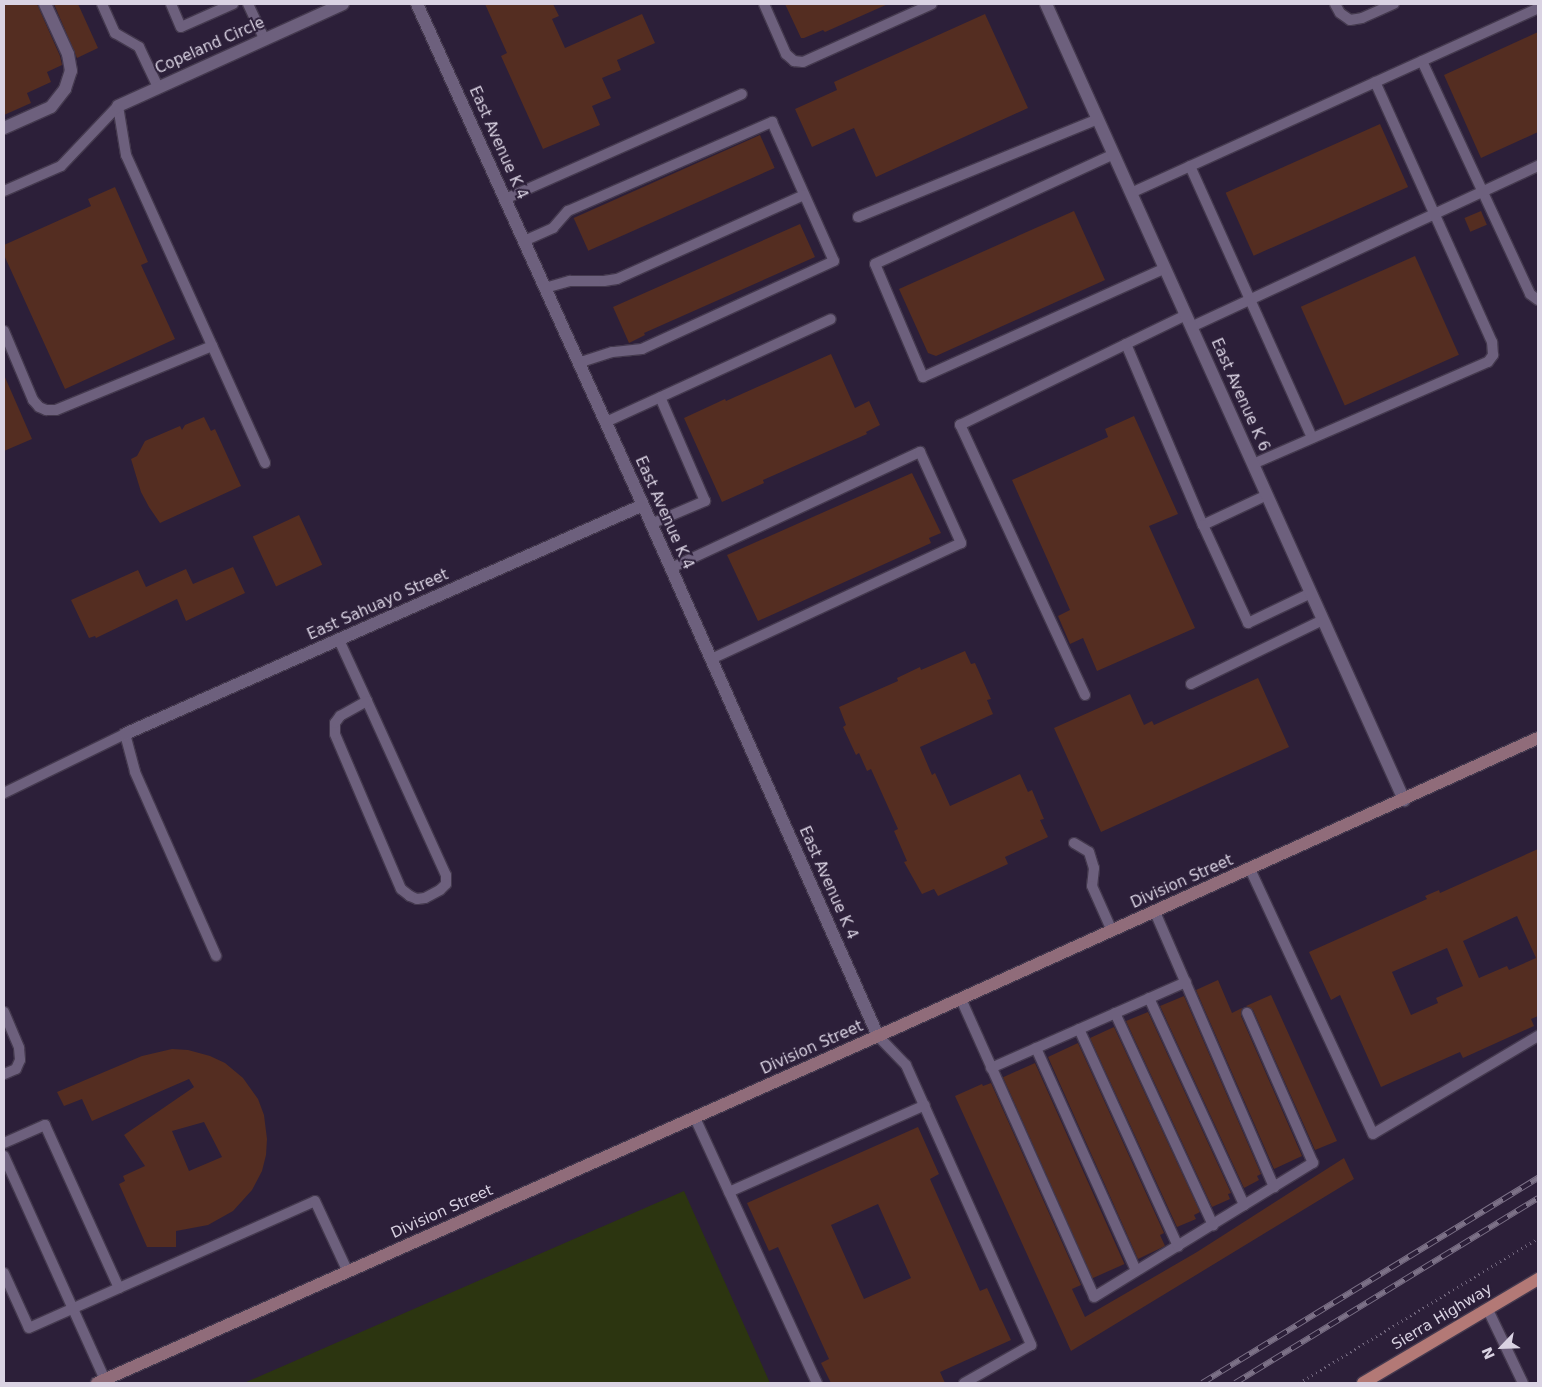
<!DOCTYPE html>
<style>
body{margin:0}
#map{position:relative;width:1542px;height:1387px;overflow:hidden;background:#2c1f39;font-family:"DejaVu Sans",sans-serif}
div>[style]{position:absolute}
[style*='--x']{left:calc(var(--x)*1px);top:calc(var(--y)*1px);width:calc(var(--w)*1px);rotate:calc(var(--a)*1deg)}
.green>*{inset:0;background:#2c3510}
.building>*{inset:0;background:#542d21;transform-origin:0 0}
.path>*{height:3px;margin-top:-1.5px;transform-origin:0;background:repeating-linear-gradient(90deg,#70657c 0 1px,transparent 0 5px)}
.roads{filter:drop-shadow(1px 0 #44394e) drop-shadow(-1px 0 #44394e) drop-shadow(0 1px #44394e) drop-shadow(0 -1px #44394e)}
.service>*{height:10px;margin:-5px;padding:0 5px;transform-origin:5px;border-radius:5px;background:#6d607d}
.minor>*{height:12px;margin:-6px;padding:0 6px;transform-origin:6px;border-radius:6px;background:#6d607d}
.secondary>*{height:12px;margin:-6px;padding:0 6px;transform-origin:6px;border-radius:6px;background:#906c7a}
.primary>*{height:12px;margin:-6px;padding:0 6px;transform-origin:6px;border-radius:6px;background:#b37976}
.rail>*{height:5.5px;margin-top:-2.75px;transform-origin:0;background:repeating-linear-gradient(90deg,#2c1f39 0 11px,#7c7187 0 22px);box-sizing:border-box;border-block:1px solid #7c7187}
span{translate:-50% -50%;white-space:nowrap;text-align:center;line-height:1.15;-webkit-text-stroke:4px #2c1f39;paint-order:stroke}
.street-label{font-size:15px;color:#dad3e3}
.frame{position:absolute;inset:0;border:5px solid #dad3e3;pointer-events:none}
.north{position:absolute;left:1477px;top:1322px;width:50px;height:50px;-webkit-text-stroke:4px #2c1f39;paint-order:stroke;rotate:246deg;font-size:14px;font-weight:700;line-height:20px;text-align:center;color:#dad3e3}
.north::after{content:'';display:block;margin:auto;width:18px;height:22px;background:#dad3e3;clip-path:polygon(50% 0,100% 100%,50% 72%,0 100%)}
</style>
<div id="map">
<div class="green">
<i style="clip-path:polygon(684px 1191px,770px 1383px,244px 1383px)"></i>
</div>
<div class="building">
<i style="clip-path:polygon(4px 4px,37px 4px,60px 56px,62px 65px,47px 72px,51px 82px,27px 93px,31px 103px,4px 115px)"></i>
<i style="clip-path:polygon(54px 4px,78px 4px,98px 48px,77px 58px)"></i>
<i style="clip-path:polygon(485px 4px,553px 4px,559px 16px,552px 19px,565px 48px,642px 14px,655px 43px,617px 60px,621px 70px,602px 78px,611px 98px,592px 106px,600px 125px,543px 149px,501px 56px,507px 53px)"></i>
<i style="clip-path:polygon(785px 4px,888px 4px,825px 32px,823px 30px,804px 38px,801px 38px)"></i>
<i style="clip-path:polygon(985px 14px,1028px 108px,876px 177px,854px 128px,812px 147px,795px 109px,837px 90px,834px 82px)"></i>
<i style="clip-path:polygon(1538px 32px,1538px 132px,1481px 158px,1444px 75px)"></i>
<i style="left:1380px;top:124px;width:69px;height:169px;rotate:66deg"></i>
<i style="left:760px;top:135px;width:36px;height:204px;rotate:66deg"></i>
<i style="clip-path:polygon(115px 187px,148px 262px,141px 265px,175px 339px,65px 389px,4px 255px,4px 245px,91px 206px,88px 199px)"></i>
<i style="clip-path:polygon(1074px 211px,1105px 280px,936px 356px,928px 353px,899px 289px)"></i>
<i style="left:1481px;top:211px;width:15px;height:18px;rotate:67deg"></i>
<i style="clip-path:polygon(800px 224px,815px 257px,644px 333px,645px 335px,629px 343px,613px 307px)"></i>
<i style="left:1415px;top:256px;width:108px;height:125px;rotate:66deg"></i>
<i style="clip-path:polygon(831px 354px,855px 408px,869px 401px,880px 425px,866px 432px,867px 434px,763px 480px,764px 483px,722px 502px,684px 418px,725px 399px,726px 401px)"></i>
<i style="clip-path:polygon(4px 375px,32px 439px,4px 451px)"></i>
<i style="clip-path:polygon(1134px 416px,1178px 514px,1149px 526px,1195px 628px,1097px 671px,1083px 638px,1070px 644px,1058px 616px,1070px 610px,1012px 480px,1108px 437px,1105px 429px)"></i>
<i style="clip-path:polygon(204px 417px,211px 431px,215px 429px,241px 486px,160px 523px,149px 507px,141px 492px,131px 459px,137px 456px,145px 441px,180px 426px,182px 430px,185px 425px)"></i>
<i style="clip-path:polygon(912px 473px,941px 533px,929px 538px,931px 543px,758px 621px,727px 555px)"></i>
<i style="left:299px;top:515px;width:55px;height:51px;rotate:65deg"></i>
<i style="clip-path:polygon(233px 567px,245px 593px,186px 621px,177px 599px,96px 638px,95px 636px,89px 638px,71px 600px,138px 570px,146px 587px,186px 569px,193px 584px)"></i>
<i style="clip-path:polygon(965px 651px,971px 664px,975px 663px,991px 699px,987px 700px,993px 714px,920px 747px,932px 775px,935px 773px,950px 806px,1020px 774px,1028px 792px,1032px 790px,1044px 819px,1040px 820px,1048px 837px,1005px 857px,1008px 864px,938px 896px,934px 889px,922px 894px,904px 862px,907px 861px,894px 831px,898px 829px,871px 769px,867px 771px,859px 753px,856px 755px,843px 727px,846px 725px,839px 707px,898px 681px,897px 678px,920px 667px,921px 670px)"></i>
<i style="clip-path:polygon(1258px 678px,1289px 747px,1101px 832px,1054px 728px,1130px 694px,1144px 725px,1152px 721px,1154px 725px)"></i>
<i style="clip-path:polygon(evenodd,1538px 849px,1538px 1016px,1531px 1019px,1534px 1026px,1463px 1058px,1460px 1052px,1381px 1087px,1340px 995px,1331px 1000px,1309px 952px,1427px 899px,1425px 896px,1439px 890px,1440px 893px,1538px 849px,1517px 916px,1536px 958px,1509px 970px,1507px 966px,1479px 978px,1463px 941px,1517px 916px,1538px 849px,1447px 948px,1463px 986px,1436px 998px,1438px 1003px,1411px 1015px,1392px 972px,1447px 948px)"></i>
<i style="clip-path:polygon(1218px 980px,1232px 1013px,1242px 1008px,1241px 1016px,1302px 1156px,1274px 1169px,1196px 990px)"></i>
<i style="clip-path:polygon(1271px 995px,1337px 1141px,1315px 1150px,1253px 1010px,1246px 1006px)"></i>
<i style="clip-path:polygon(1184px 996px,1261px 1174px,1257px 1176px,1259px 1180px,1244px 1188px,1160px 1006px)"></i>
<i style="clip-path:polygon(1148px 1012px,1231px 1193px,1228px 1194px,1230px 1199px,1212px 1207px,1126px 1021px)"></i>
<i style="clip-path:polygon(1114px 1027px,1200px 1212px,1194px 1215px,1196px 1219px,1177px 1227px,1090px 1038px)"></i>
<i style="clip-path:polygon(1078px 1043px,1164px 1233px,1160px 1235px,1165px 1246px,1138px 1259px,1048px 1057px)"></i>
<i style="clip-path:polygon(evenodd,172px 1049px,188px 1050px,210px 1056px,225px 1063px,243px 1078px,258px 1099px,264px 1115px,267px 1139px,266px 1155px,262px 1171px,252px 1190px,233px 1211px,208px 1225px,176px 1231px,176px 1247px,147px 1247px,119px 1184px,125px 1181px,123px 1176px,145px 1166px,124px 1135px,194px 1087px,189px 1079px,92px 1121px,82px 1099px,64px 1106px,57px 1092px,142px 1056px,172px 1049px,204px 1122px,222px 1157px,189px 1171px,172px 1131px,204px 1122px)"></i>
<i style="left:1035px;top:1063px;width:220px;height:35px;rotate:66deg"></i>
<i style="clip-path:polygon(991px 1083px,1081px 1285px,1072px 1289px,1085px 1317px,1197px 1252px,1344px 1158px,1354px 1179px,1071px 1351px,955px 1096px,982px 1084px,983px 1086px)"></i>
<i style="clip-path:polygon(evenodd,918px 1127px,939px 1174px,930px 1179px,980px 1291px,987px 1288px,1011px 1340px,940px 1372px,945px 1383px,831px 1383px,821px 1363px,829px 1359px,778px 1247px,769px 1251px,747px 1203px,918px 1127px,878px 1204px,911px 1278px,864px 1299px,831px 1225px,878px 1204px)"></i>
</div>
<div class="path">
<i style="--x:1299;--y:1383;--w:280;--a:-31.2"></i>
</div>
<div class="roads">
<div class="service">
<i style="--x:102;--y:4;--w:32;--a:66"></i>
<i style="--x:115;--y:33;--w:28;--a:30"></i>
<i style="--x:139;--y:47;--w:44;--a:64.6"></i>
<i style="--x:171;--y:4;--w:25;--a:67"></i>
<i style="--x:181;--y:27;--w:57;--a:-23.9"></i>
<i style="--x:248;--y:4;--w:38;--a:65"></i>
<i style="--x:764;--y:4;--w:55;--a:66.3"></i>
<i style="--x:786;--y:54;--w:11;--a:41"></i>
<i style="--x:794;--y:61;--w:9;--a:6"></i>
<i style="--x:803;--y:62;--w:141;--a:-24.2"></i>
<i style="--x:1335;--y:4;--w:10;--a:61"></i>
<i style="--x:1340;--y:13;--w:12;--a:35"></i>
<i style="--x:1350;--y:20;--w:12;--a:-9"></i>
<i style="--x:1362;--y:18;--w:35;--a:-24"></i>
<i style="--x:1422;--y:61;--w:257;--a:65.1"></i>
<i style="--x:1530;--y:294;--w:10;--a:37"></i>
<i style="--x:118;--y:106;--w:50;--a:80.7"></i>
<i style="--x:126;--y:155;--w:338;--a:65.7"></i>
<i style="--x:1114;--y:154;--w:263;--a:155.3"></i>
<i style="--x:875;--y:264;--w:123;--a:67"></i>
<i style="--x:923;--y:377;--w:265;--a:-24.2"></i>
<i style="--x:1190;--y:166;--w:298;--a:65.8"></i>
<i style="--x:4;--y:191;--w:62;--a:-23.7"></i>
<i style="--x:61;--y:166;--w:83;--a:-46.5"></i>
<i style="--x:1131;--y:193;--w:447;--a:-24.4"></i>
<i style="--x:505;--y:199;--w:259;--a:-23.9"></i>
<i style="--x:858;--y:217;--w:259;--a:-22.2"></i>
<i style="--x:524;--y:241;--w:32;--a:-24"></i>
<i style="--x:553;--y:228;--w:23;--a:-49"></i>
<i style="--x:568;--y:211;--w:223;--a:-23.6"></i>
<i style="--x:772;--y:122;--w:152;--a:66"></i>
<i style="--x:834;--y:261;--w:211;--a:155.4"></i>
<i style="--x:642;--y:349;--w:30;--a:174"></i>
<i style="--x:612;--y:352;--w:35;--a:162"></i>
<i style="--x:545;--y:288;--w:26;--a:-16"></i>
<i style="--x:570;--y:281;--w:34;--a:0"></i>
<i style="--x:604;--y:281;--w:13;--a:-9"></i>
<i style="--x:617;--y:279;--w:205;--a:-24.2"></i>
<i style="--x:1186;--y:315;--w:67;--a:154.2"></i>
<i style="--x:1126;--y:344;--w:197;--a:67"></i>
<i style="--x:1191;--y:327;--w:383;--a:-24.9"></i>
<i style="--x:4;--y:331;--w:75;--a:67.2"></i>
<i style="--x:33;--y:400;--w:9;--a:49"></i>
<i style="--x:39;--y:407;--w:8;--a:23"></i>
<i style="--x:46;--y:410;--w:10;--a:0"></i>
<i style="--x:56;--y:410;--w:169;--a:-22.3"></i>
<i style="--x:606;--y:422;--w:247;--a:-24.6"></i>
<i style="--x:1253;--y:464;--w:256;--a:-23.5"></i>
<i style="--x:1488;--y:362;--w:9;--a:-54"></i>
<i style="--x:1493;--y:355;--w:13;--a:-94"></i>
<i style="--x:1492;--y:342;--w:285;--a:-114.2"></i>
<i style="--x:1267;--y:495;--w:71;--a:154.9"></i>
<i style="--x:1203;--y:525;--w:108;--a:65.3"></i>
<i style="--x:1248;--y:623;--w:70;--a:-25.5"></i>
<i style="--x:651;--y:524;--w:59;--a:-23.1"></i>
<i style="--x:705;--y:501;--w:113;--a:-113.4"></i>
<i style="--x:671;--y:568;--w:275;--a:-25"></i>
<i style="--x:920;--y:452;--w:100;--a:65.7"></i>
<i style="--x:961;--y:543;--w:276;--a:155.1"></i>
<i style="--x:339;--y:640;--w:67;--a:65.3"></i>
<i style="--x:367;--y:701;--w:191;--a:65.6"></i>
<i style="--x:446;--y:875;--w:9;--a:90"></i>
<i style="--x:446;--y:884;--w:8;--a:135"></i>
<i style="--x:440;--y:890;--w:17;--a:152"></i>
<i style="--x:425;--y:898;--w:8;--a:173"></i>
<i style="--x:417;--y:899;--w:8;--a:-157"></i>
<i style="--x:410;--y:896;--w:11;--a:-142"></i>
<i style="--x:401;--y:889;--w:168;--a:-113.1"></i>
<i style="--x:335;--y:734;--w:11;--a:-90"></i>
<i style="--x:335;--y:723;--w:9;--a:-54"></i>
<i style="--x:340;--y:716;--w:31;--a:-29"></i>
<i style="--x:1191;--y:684;--w:147;--a:-25.9"></i>
<i style="--x:1085;--y:695;--w:298;--a:-114.8"></i>
<i style="--x:960;--y:425;--w:185;--a:-26"></i>
<i style="--x:4;--y:793;--w:135;--a:-26"></i>
<i style="--x:125;--y:734;--w:39;--a:75"></i>
<i style="--x:135;--y:772;--w:201;--a:66.2"></i>
<i style="--x:1074;--y:843;--w:17;--a:31"></i>
<i style="--x:1089;--y:852;--w:17;--a:73"></i>
<i style="--x:1094;--y:868;--w:18;--a:96"></i>
<i style="--x:1092;--y:886;--w:49;--a:66"></i>
<i style="--x:1250;--y:869;--w:292;--a:65.1"></i>
<i style="--x:1373;--y:1134;--w:192;--a:-30.7"></i>
<i style="--x:1155;--y:912;--w:300;--a:66.6"></i>
<i style="--x:1149;--y:998;--w:228;--a:65.3"></i>
<i style="--x:961;--y:999;--w:326;--a:65.9"></i>
<i style="--x:1094;--y:1297;--w:257;--a:-31.5"></i>
<i style="--x:1313;--y:1163;--w:164;--a:-113.7"></i>
<i style="--x:4;--y:1012;--w:39;--a:67"></i>
<i style="--x:19;--y:1048;--w:12;--a:85"></i>
<i style="--x:20;--y:1060;--w:10;--a:114"></i>
<i style="--x:16;--y:1069;--w:13;--a:157"></i>
<i style="--x:1115;--y:1013;--w:234;--a:65.2"></i>
<i style="--x:1079;--y:1029;--w:239;--a:65.5"></i>
<i style="--x:878;--y:1036;--w:40;--a:46"></i>
<i style="--x:906;--y:1065;--w:307;--a:65.9"></i>
<i style="--x:1031;--y:1345;--w:77;--a:150.4"></i>
<i style="--x:1036;--y:1048;--w:244;--a:65.8"></i>
<i style="--x:991;--y:1068;--w:213;--a:-23.8"></i>
<i style="--x:695;--y:1118;--w:292;--a:65.3"></i>
<i style="--x:4;--y:1143;--w:45;--a:-23.7"></i>
<i style="--x:45;--y:1125;--w:179;--a:65.6"></i>
<i style="--x:119;--y:1288;--w:214;--a:-23.9"></i>
<i style="--x:315;--y:1201;--w:78;--a:65.1"></i>
<i style="--x:4;--y:1156;--w:246;--a:65.7"></i>
<i style="--x:729;--y:1192;--w:214;--a:-23.9"></i>
<i style="--x:4;--y:1273;--w:60;--a:65.6"></i>
<i style="--x:29;--y:1328;--w:98;--a:-24"></i>
<i style="--x:1488;--y:1310;--w:81;--a:64.4"></i>
</div>
<div class="minor">
<i style="--x:417;--y:4;--w:550;--a:65.72"></i>
<i style="--x:643;--y:505;--w:581;--a:66.13"></i>
<i style="--x:1046;--y:4;--w:873;--a:65.78"></i>
<i style="--x:118;--y:106;--w:247;--a:-24.4"></i>
<i style="--x:4;--y:128;--w:51;--a:-24.1"></i>
<i style="--x:51;--y:107;--w:23;--a:-52"></i>
<i style="--x:65;--y:89;--w:19;--a:-72"></i>
<i style="--x:71;--y:71;--w:17;--a:-100"></i>
<i style="--x:68;--y:54;--w:55;--a:-114.7"></i>
<i style="--x:125;--y:734;--w:566;--a:-23.85"></i>
</div>
<div class="secondary">
<i style="--x:97;--y:1383;--w:855;--a:-23.96"></i>
<i style="--x:878;--y:1036;--w:724;--a:-24.3"></i>
</div>
<div class="primary">
<i style="--x:1363;--y:1383;--w:204;--a:-30.7"></i>
</div>
</div>
<div class="rail">
<i style="--x:1202;--y:1383;--w:394;--a:-31.4"></i>
<i style="--x:1235;--y:1383;--w:355;--a:-31.4"></i>
</div>
<div class="street-label">
<span style="left:210px;top:46px;rotate:-24deg">Copeland Circle</span>
<span style="left:498px;top:143px;rotate:66deg">East Avenue K 4</span>
<span style="left:1240px;top:395px;rotate:66deg">East Avenue K 6</span>
<span style="left:664px;top:513px;rotate:66deg">East Avenue K 4</span>
<span style="left:378px;top:605px;rotate:-24deg">East Sahuayo Street</span>
<span style="left:1182px;top:882px;rotate:-24deg">Division Street</span>
<span style="left:828px;top:883px;rotate:66deg">East Avenue K 4</span>
<span style="left:812px;top:1048px;rotate:-24deg">Division Street</span>
<span style="left:442px;top:1212px;rotate:-24deg">Division Street</span>
<span style="left:1442px;top:1317px;rotate:-31deg">Sierra Highway</span>
</div>
<div class="frame"></div>
<div class="north">N</div>
</div>
